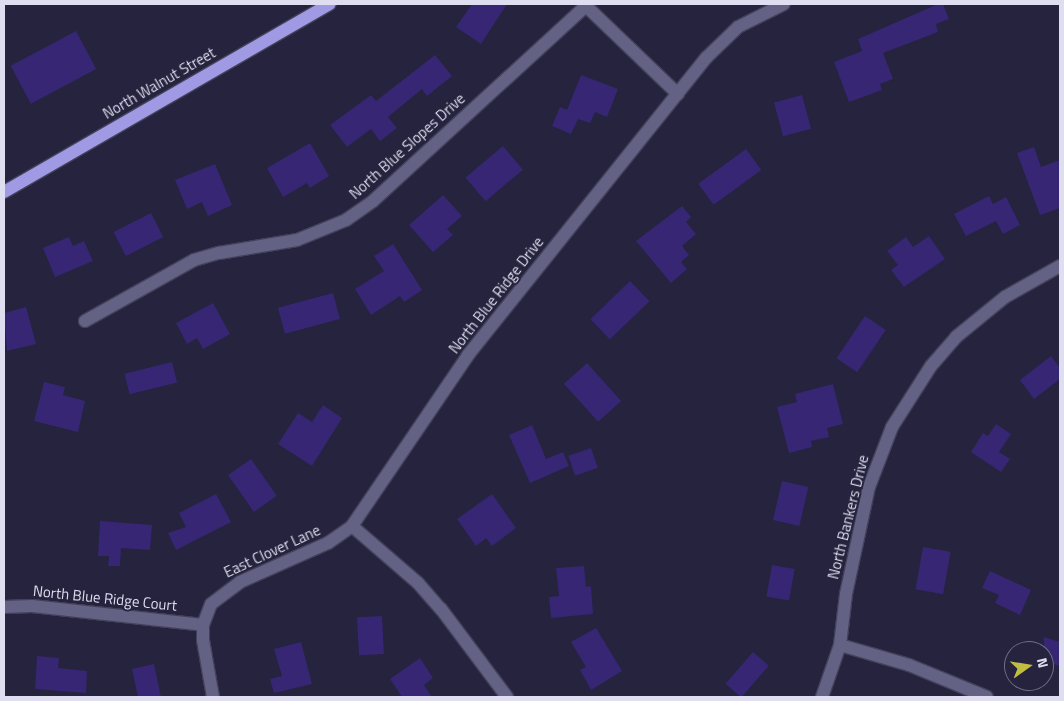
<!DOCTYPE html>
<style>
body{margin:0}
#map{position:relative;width:1064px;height:701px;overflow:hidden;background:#25233d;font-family:"Titillium Web",sans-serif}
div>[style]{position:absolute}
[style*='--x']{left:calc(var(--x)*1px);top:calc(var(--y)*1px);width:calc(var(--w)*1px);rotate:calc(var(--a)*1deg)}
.building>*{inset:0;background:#372673;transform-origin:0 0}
.roads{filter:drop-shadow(1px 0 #43415a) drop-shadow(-1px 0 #43415a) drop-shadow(0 1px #43415a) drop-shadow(0 -1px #43415a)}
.street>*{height:12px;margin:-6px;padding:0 6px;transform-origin:6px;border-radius:6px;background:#636184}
.primary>*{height:12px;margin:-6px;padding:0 6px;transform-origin:6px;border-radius:6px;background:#a099e3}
span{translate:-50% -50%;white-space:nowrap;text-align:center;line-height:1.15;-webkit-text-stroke:4px #25233d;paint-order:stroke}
.street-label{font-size:15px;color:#dedef0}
.frame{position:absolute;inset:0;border:5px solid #dedef0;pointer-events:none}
.north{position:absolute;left:1004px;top:641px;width:50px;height:50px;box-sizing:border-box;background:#25233d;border:1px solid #6f6e85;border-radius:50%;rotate:77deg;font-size:14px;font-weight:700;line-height:20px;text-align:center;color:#dedef0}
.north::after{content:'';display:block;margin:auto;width:18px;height:22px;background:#c1bd40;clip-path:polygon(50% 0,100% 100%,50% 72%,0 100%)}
</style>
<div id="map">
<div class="building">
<i style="clip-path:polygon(472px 4px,507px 4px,481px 44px,456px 27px)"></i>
<i style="clip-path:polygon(938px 4px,943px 4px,949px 19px,936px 24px,938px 32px,883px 53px,893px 79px,880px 84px,882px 90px,849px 102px,834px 62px,862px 51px,858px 39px)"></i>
<i style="left:76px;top:31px;width:43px;height:74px;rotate:62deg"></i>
<i style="clip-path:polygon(435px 55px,452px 76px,427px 96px,422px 89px,388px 117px,397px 128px,380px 141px,371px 129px,347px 147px,330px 125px,371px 95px,376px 101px)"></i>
<i style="clip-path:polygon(581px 75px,618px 89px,607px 117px,595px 112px,590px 123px,578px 119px,571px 134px,552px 126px,560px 107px,567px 110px)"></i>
<i style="left:802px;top:95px;width:35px;height:29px;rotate:75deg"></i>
<i style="clip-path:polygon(310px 143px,329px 176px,310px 188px,307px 183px,283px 197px,267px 168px)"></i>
<i style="left:503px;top:146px;width:31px;height:49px;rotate:50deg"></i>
<i style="clip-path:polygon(1034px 147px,1041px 167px,1060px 160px,1060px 208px,1040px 215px,1017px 153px)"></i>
<i style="left:746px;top:149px;width:26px;height:59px;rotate:54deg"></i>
<i style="clip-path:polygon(215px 164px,232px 205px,208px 216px,202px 202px,187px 209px,175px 180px)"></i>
<i style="clip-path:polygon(443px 195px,462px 216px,447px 229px,453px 235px,433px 252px,409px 225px)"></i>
<i style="clip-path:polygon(989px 196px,993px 204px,1006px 197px,1020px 225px,1003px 234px,996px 221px,966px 236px,954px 214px)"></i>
<i style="clip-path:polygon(682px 206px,691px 217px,686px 222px,696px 234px,682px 246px,689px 255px,681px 262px,687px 269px,671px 283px,636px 241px)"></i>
<i style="left:151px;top:213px;width:27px;height:42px;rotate:63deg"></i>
<i style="clip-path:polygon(929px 236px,945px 259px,904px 287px,891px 270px,898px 265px,887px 251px,906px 237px,913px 247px)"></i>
<i style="clip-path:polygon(69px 237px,73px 246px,84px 241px,93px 261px,55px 277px,43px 248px)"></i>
<i style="clip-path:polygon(393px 244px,422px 290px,404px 302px,400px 296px,371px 315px,355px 289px,384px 271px,374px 256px)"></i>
<i style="left:630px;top:281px;width:28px;height:55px;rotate:46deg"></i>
<i style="left:333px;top:293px;width:27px;height:57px;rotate:75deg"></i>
<i style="clip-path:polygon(213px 303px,230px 334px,203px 349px,197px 338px,187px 344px,176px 323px)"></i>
<i style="clip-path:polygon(26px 307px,36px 344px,7px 351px,4px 313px)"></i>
<i style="left:865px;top:316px;width:25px;height:51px;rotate:34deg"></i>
<i style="clip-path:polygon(1051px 356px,1060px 368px,1060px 379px,1034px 399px,1020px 380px)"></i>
<i style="left:172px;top:362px;width:21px;height:49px;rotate:76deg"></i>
<i style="left:587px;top:363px;width:51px;height:31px;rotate:48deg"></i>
<i style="clip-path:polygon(44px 382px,65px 387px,63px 395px,85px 401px,78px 432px,34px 421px)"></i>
<i style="clip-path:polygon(833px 384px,843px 424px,827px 428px,829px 437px,811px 441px,812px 447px,789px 453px,777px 407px,797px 402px,795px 394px)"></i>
<i style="clip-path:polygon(323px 405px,342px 418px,312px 466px,278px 444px,298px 413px,312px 422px)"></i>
<i style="clip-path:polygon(996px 424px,1011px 434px,999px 452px,1010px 459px,1001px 472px,971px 452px,983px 433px,988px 436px)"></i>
<i style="clip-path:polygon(532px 425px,546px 459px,563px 452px,569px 466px,530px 483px,509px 435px)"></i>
<i style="left:591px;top:448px;width:21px;height:24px;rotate:71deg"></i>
<i style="left:251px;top:459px;width:45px;height:28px;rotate:55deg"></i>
<i style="left:782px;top:481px;width:27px;height:40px;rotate:13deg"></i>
<i style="clip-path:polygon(216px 494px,231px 522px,176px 550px,168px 533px,186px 527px,179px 513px)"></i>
<i style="clip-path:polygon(492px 494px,516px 528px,492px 546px,486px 538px,476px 546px,457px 519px)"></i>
<i style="clip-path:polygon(100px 521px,152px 525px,150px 550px,121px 548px,120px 566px,108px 566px,109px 556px,98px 556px)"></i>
<i style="left:923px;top:547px;width:28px;height:43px;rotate:10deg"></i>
<i style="left:772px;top:565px;width:23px;height:32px;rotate:10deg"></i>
<i style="clip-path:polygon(584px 566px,586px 587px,591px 586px,593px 614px,551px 618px,549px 597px,559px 596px,556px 568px)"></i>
<i style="clip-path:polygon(990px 571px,1031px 590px,1020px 615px,995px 603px,999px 595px,982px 588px)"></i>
<i style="left:382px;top:616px;width:38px;height:25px;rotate:87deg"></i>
<i style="clip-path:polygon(596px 628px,622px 671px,591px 690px,580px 670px,586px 667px,571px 642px)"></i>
<i style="clip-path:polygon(1044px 637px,1060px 642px,1060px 666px,1044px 661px)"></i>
<i style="clip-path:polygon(301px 642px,312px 684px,274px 693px,270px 679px,282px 676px,274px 649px)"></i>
<i style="left:753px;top:652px;width:21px;height:42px;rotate:41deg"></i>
<i style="clip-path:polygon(37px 656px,59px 658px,58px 668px,87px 671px,86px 693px,35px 689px)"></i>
<i style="clip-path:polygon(420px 658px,433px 678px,424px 685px,432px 697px,402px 697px,390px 679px)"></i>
<i style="clip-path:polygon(154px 664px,161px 697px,138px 697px,132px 669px)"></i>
</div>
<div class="roads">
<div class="street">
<i style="--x:584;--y:4;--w:130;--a:43.8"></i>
<i style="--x:85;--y:321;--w:125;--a:-29.2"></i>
<i style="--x:194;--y:260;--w:26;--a:-16"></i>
<i style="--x:219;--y:253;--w:79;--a:-9.5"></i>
<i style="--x:297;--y:240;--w:53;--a:-22.2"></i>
<i style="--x:346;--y:220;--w:33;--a:-35"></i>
<i style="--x:373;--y:201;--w:289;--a:-42.5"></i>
<i style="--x:352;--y:526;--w:87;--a:40.8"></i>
<i style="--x:418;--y:583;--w:35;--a:49"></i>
<i style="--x:441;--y:609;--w:110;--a:53.1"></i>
<i style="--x:4;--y:607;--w:28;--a:-2"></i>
<i style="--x:32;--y:606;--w:172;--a:6.3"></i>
<i style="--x:840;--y:645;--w:72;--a:16.2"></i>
<i style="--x:909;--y:665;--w:84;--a:22.3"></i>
<i style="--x:213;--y:697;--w:58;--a:-100"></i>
<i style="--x:203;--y:640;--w:15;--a:-90"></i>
<i style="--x:203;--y:625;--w:22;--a:-69"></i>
<i style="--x:211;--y:604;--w:36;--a:-37"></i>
<i style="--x:240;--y:582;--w:96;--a:-23.9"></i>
<i style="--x:328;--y:543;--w:29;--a:-35"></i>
<i style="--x:352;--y:526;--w:207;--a:-55.8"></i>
<i style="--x:468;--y:355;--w:381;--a:-51.3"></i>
<i style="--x:706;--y:58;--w:45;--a:-44.1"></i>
<i style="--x:738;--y:27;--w:51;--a:-26.6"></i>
<i style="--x:822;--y:697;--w:55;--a:-70.9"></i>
<i style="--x:840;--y:645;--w:51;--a:-83.3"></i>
<i style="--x:846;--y:594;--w:109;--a:-77.9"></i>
<i style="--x:869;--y:487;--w:64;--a:-69"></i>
<i style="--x:892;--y:427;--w:72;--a:-57.4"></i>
<i style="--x:931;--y:366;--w:38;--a:-49"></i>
<i style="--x:956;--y:337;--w:63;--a:-39.2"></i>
<i style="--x:1005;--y:297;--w:63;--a:-29.4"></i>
</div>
<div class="primary">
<i style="--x:4;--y:192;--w:376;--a:-30"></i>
</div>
</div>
<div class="street-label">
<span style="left:159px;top:83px;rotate:-30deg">North Walnut Street</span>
<span style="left:407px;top:146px;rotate:-42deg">North Blue Slopes Drive</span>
<span style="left:496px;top:295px;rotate:-52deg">North Blue Ridge Drive</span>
<span style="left:848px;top:517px;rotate:-76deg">North Bankers Drive</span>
<span style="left:272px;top:551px;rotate:-25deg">East Clover Lane</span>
<span style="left:105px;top:598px;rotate:6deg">North Blue Ridge Court</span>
</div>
<div class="frame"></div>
<div class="north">N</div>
</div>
